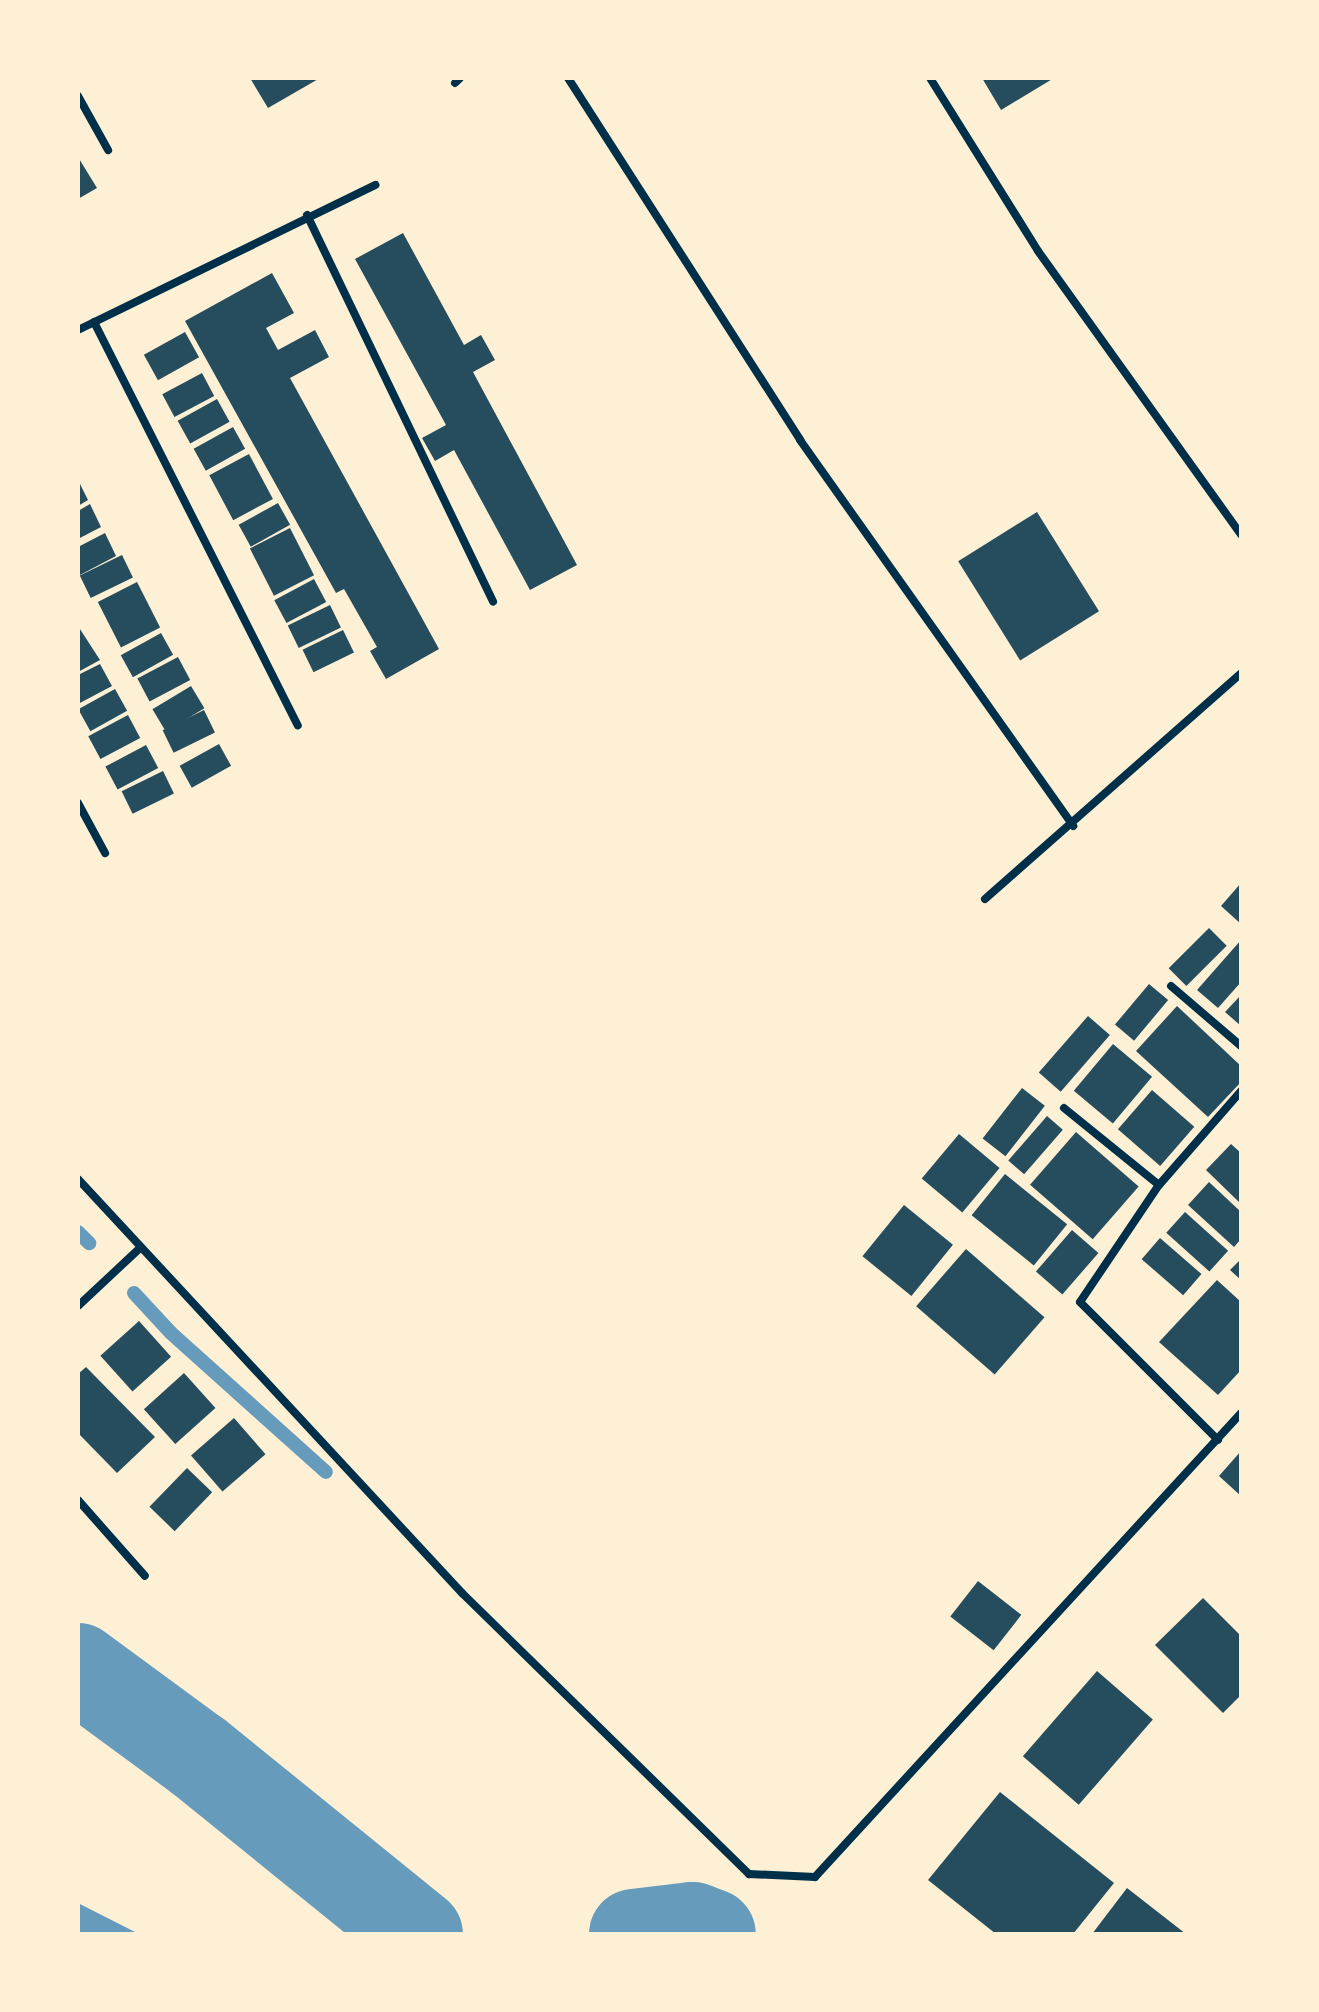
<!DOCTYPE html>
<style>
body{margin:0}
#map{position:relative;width:1319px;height:2012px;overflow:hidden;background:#fdf0d5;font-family:"Playfair Display",serif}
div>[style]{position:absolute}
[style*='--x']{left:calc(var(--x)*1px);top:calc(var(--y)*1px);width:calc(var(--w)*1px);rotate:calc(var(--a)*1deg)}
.water>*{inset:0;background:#669bbc}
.stream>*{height:14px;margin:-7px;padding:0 7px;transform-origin:7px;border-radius:7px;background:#669bbc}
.river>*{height:90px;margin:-45px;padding:0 45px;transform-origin:45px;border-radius:45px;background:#669bbc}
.building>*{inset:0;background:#264d5e;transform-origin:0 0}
.minor>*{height:8px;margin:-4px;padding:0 4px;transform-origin:4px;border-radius:4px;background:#003049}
span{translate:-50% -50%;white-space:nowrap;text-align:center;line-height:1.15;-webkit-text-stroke:6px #fdf0d5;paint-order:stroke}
.frame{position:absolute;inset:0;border:80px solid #fdf0d5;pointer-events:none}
</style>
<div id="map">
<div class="water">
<i style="clip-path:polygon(78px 1903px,139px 1934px,78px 1934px)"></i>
</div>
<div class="stream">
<i style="--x:78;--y:1232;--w:16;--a:45"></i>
<i style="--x:134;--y:1293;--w:54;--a:47.2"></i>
<i style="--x:171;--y:1333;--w:208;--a:41.9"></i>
</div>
<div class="river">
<i style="--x:78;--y:1668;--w:149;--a:36.3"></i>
<i style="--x:198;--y:1756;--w:283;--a:39"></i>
<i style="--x:634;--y:1934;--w:59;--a:-6.8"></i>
<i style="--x:693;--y:1927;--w:19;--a:21"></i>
</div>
<div class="building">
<i style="clip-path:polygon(250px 78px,320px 78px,268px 108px)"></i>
<i style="clip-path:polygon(982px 78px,1054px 78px,1001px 110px)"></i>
<i style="clip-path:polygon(78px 157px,97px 188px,78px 199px)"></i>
<i style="clip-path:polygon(403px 233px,464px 345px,481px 335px,495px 360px,473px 372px,577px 565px,530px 590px,454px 450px,435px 461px,422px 438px,446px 425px,355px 259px)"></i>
<i style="clip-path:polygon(272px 273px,294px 313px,266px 328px,278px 350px,315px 330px,329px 357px,290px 378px,439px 649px,386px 679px,370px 651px,377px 647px,344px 589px,336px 593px,185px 321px)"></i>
<i style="left:185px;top:332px;width:29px;height:47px;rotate:61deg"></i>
<i style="left:202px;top:373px;width:26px;height:45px;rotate:62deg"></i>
<i style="left:217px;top:399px;width:26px;height:45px;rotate:61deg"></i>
<i style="left:233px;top:427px;width:25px;height:45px;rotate:61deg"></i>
<i style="left:249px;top:454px;width:51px;height:45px;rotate:62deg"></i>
<i style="clip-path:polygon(78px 480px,88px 500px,78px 506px)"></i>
<i style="left:278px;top:503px;width:25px;height:45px;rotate:61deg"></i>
<i style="clip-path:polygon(90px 504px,101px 527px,78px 539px,78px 511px)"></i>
<i style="left:1037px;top:512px;width:117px;height:93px;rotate:58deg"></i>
<i style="left:290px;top:528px;width:53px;height:45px;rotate:63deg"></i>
<i style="clip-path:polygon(105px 533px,116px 556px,78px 576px,78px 547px)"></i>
<i style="left:122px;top:555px;width:25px;height:47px;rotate:64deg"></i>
<i style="left:314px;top:579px;width:26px;height:45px;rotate:62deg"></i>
<i style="left:137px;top:582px;width:51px;height:44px;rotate:63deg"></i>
<i style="left:330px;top:605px;width:25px;height:47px;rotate:64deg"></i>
<i style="clip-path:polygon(78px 626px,100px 660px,78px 672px)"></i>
<i style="left:343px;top:630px;width:25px;height:45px;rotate:64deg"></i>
<i style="left:161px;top:633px;width:25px;height:46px;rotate:61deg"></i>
<i style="left:178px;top:657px;width:26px;height:46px;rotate:62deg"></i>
<i style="clip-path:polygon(100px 664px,112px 686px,78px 704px,78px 675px)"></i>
<i style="left:191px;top:686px;width:26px;height:45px;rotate:59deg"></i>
<i style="left:115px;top:689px;width:25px;height:42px;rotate:61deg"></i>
<i style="left:204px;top:710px;width:25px;height:46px;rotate:64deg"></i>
<i style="left:128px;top:715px;width:26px;height:45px;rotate:62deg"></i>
<i style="left:219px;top:744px;width:25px;height:45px;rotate:61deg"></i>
<i style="left:146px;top:745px;width:26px;height:46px;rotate:62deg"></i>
<i style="left:163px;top:771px;width:25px;height:46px;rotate:64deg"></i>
<i style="clip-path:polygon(1241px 883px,1241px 924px,1221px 906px)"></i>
<i style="left:1209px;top:928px;width:25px;height:57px;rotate:45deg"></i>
<i style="clip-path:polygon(1241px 940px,1241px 982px,1218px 1008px,1197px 990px)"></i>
<i style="left:1149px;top:984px;width:25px;height:53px;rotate:40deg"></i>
<i style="clip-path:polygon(1241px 995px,1241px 1026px,1225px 1012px)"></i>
<i style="clip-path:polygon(1177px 1006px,1241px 1066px,1241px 1082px,1208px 1117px,1136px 1051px)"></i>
<i style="left:1088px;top:1016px;width:29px;height:75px;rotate:41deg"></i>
<i style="left:1113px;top:1044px;width:51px;height:61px;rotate:40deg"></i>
<i style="left:1022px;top:1088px;width:29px;height:64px;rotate:38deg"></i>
<i style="left:1152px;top:1090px;width:56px;height:52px;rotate:41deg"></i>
<i style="left:1047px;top:1116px;width:21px;height:59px;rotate:41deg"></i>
<i style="left:1076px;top:1132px;width:83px;height:70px;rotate:41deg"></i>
<i style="left:959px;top:1134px;width:53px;height:58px;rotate:40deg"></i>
<i style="clip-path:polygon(1231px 1144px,1241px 1153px,1241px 1204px,1206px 1170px)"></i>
<i style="left:1005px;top:1174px;width:80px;height:53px;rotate:39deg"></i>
<i style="clip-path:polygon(1209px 1182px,1241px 1212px,1241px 1239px,1234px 1247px,1188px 1205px)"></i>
<i style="left:904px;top:1205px;width:63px;height:66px;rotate:39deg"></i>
<i style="left:1185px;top:1212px;width:58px;height:28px;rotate:42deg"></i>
<i style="left:1072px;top:1230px;width:35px;height:55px;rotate:41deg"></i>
<i style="left:1160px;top:1238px;width:55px;height:28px;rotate:41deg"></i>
<i style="left:966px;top:1249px;width:104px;height:76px;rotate:41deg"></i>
<i style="clip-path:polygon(1241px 1259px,1241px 1280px,1230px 1270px)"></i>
<i style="clip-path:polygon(1217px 1280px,1241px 1302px,1241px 1370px,1218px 1395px,1159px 1342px)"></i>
<i style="left:139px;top:1321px;width:48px;height:52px;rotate:48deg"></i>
<i style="clip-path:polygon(86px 1367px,155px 1437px,117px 1473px,78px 1433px,78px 1374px)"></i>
<i style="left:184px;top:1373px;width:47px;height:54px;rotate:48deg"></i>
<i style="left:234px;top:1418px;width:48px;height:57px;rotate:49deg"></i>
<i style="clip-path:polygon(1241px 1451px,1241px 1496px,1219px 1476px)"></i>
<i style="left:187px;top:1468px;width:35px;height:54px;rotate:44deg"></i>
<i style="left:978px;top:1581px;width:55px;height:45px;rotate:38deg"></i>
<i style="clip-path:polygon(1203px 1598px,1241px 1636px,1241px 1695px,1223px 1713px,1155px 1645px)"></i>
<i style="left:1097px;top:1671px;width:74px;height:113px;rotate:41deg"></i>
<i style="clip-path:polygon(1000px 1792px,1114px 1883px,1073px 1934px,996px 1934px,928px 1880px)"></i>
<i style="clip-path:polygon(1127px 1888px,1186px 1934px,1092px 1934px)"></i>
</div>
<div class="minor">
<i style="--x:568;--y:78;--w:430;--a:57.3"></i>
<i style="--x:800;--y:440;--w:473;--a:54.7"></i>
<i style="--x:930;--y:78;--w:204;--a:58"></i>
<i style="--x:1038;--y:251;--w:349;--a:54.4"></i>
<i style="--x:455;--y:83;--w:7;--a:-45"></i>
<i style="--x:78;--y:96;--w:62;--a:60.9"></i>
<i style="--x:307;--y:215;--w:429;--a:64.3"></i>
<i style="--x:94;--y:322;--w:452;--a:63.2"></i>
<i style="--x:78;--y:330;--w:331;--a:-26"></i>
<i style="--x:78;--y:803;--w:57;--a:61.6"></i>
<i style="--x:985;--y:899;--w:341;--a:-41.4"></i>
<i style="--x:1171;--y:986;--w:92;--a:40.6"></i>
<i style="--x:1064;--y:1108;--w:122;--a:39"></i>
<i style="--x:78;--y:1179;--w:565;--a:47.15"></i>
<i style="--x:462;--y:1593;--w:402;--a:44.4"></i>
<i style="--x:749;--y:1874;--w:66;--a:2.6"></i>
<i style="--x:815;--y:1877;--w:630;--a:-47.44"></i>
<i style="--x:78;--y:1306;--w:86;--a:-43.1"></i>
<i style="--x:1218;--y:1440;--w:195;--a:-135"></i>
<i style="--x:1080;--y:1302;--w:141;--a:-56"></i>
<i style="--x:1159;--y:1185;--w:125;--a:-48.9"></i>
<i style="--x:78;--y:1500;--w:101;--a:48.6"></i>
</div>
<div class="frame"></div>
</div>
